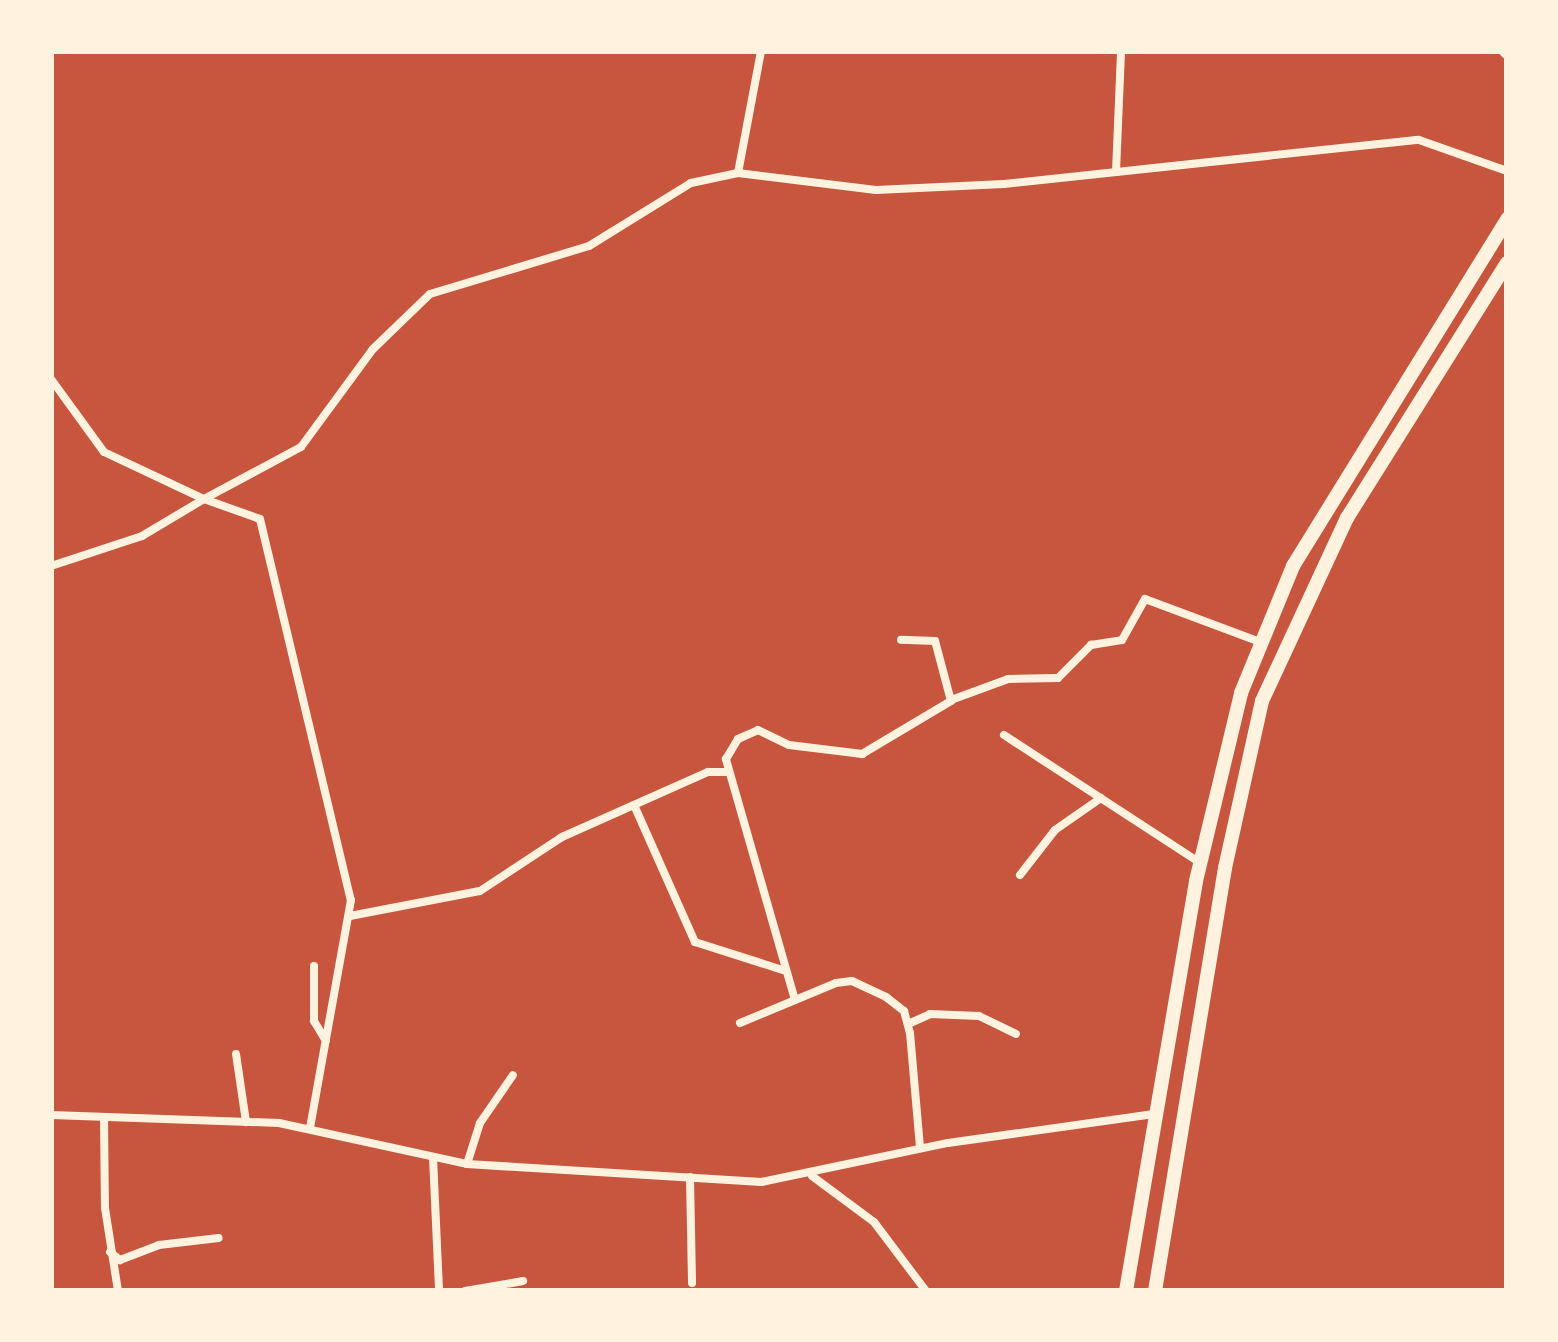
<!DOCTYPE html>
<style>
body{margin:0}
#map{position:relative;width:1558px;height:1342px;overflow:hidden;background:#c8553d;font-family:"Public Sans",sans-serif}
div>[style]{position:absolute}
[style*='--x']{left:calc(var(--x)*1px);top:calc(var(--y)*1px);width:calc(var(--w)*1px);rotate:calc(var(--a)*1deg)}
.minor>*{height:8px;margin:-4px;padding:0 4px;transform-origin:4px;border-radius:4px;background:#fff3e0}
.primary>*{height:14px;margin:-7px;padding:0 7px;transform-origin:7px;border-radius:7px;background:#fff3e0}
span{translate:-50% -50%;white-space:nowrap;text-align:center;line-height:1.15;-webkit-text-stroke:9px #fff3e0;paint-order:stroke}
.frame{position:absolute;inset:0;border:54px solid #fff3e0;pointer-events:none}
</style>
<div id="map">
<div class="minor">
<i style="--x:1502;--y:51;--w:7;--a:45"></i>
<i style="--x:1116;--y:172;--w:121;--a:-87.6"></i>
<i style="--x:738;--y:173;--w:124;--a:-79.3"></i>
<i style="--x:51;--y:379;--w:90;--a:54"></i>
<i style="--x:104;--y:452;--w:110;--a:25.2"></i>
<i style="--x:204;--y:499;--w:110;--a:-28.2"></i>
<i style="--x:301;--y:447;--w:122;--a:-53.7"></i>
<i style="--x:373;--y:349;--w:79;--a:-44"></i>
<i style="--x:430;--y:294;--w:166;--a:-16.8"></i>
<i style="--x:589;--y:246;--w:120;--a:-31.7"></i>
<i style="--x:691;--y:183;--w:48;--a:-12"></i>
<i style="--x:738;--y:173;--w:139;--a:7"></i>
<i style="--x:876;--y:190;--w:128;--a:-2.7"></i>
<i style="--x:1004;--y:184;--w:417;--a:-6.1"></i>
<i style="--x:1419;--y:140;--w:93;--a:19.4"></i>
<i style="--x:51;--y:566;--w:96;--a:-18.2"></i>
<i style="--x:142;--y:536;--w:72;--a:-30.8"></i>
<i style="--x:204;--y:499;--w:59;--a:19.7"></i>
<i style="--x:260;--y:519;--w:392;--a:76.6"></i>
<i style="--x:351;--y:900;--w:231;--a:100.2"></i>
<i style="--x:951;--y:700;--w:61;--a:-20.2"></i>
<i style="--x:1008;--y:679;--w:50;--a:-1.1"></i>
<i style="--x:1058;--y:678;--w:47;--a:-45"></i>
<i style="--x:1091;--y:645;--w:31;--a:-9"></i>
<i style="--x:1122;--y:640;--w:47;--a:-60.7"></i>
<i style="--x:1145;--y:599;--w:123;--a:20.5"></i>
<i style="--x:1004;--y:735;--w:233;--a:33.1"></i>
<i style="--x:634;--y:805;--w:150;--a:66"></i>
<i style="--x:695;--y:942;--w:92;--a:17.7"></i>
<i style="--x:1020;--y:875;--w:57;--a:-52.1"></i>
<i style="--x:1055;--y:830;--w:56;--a:-34.8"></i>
<i style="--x:350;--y:916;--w:132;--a:-10.9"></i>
<i style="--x:480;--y:891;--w:98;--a:-33.4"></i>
<i style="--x:562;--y:837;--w:160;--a:-24"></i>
<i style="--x:708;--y:772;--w:21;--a:0"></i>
<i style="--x:314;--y:966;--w:55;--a:90"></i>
<i style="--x:314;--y:1021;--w:23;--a:59"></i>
<i style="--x:795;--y:1000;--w:251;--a:-106"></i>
<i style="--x:726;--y:759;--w:23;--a:-59"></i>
<i style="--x:738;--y:739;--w:22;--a:-24"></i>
<i style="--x:758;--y:730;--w:34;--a:26"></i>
<i style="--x:789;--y:745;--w:74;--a:7"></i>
<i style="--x:862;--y:754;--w:104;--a:-30.8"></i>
<i style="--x:951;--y:701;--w:62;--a:-104.9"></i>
<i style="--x:935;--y:641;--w:34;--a:-178"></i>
<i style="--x:740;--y:1023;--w:104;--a:-22.6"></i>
<i style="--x:836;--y:983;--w:16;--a:-7"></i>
<i style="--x:852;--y:981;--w:38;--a:25"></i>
<i style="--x:886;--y:997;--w:23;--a:38"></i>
<i style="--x:904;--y:1011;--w:23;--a:75"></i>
<i style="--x:910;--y:1033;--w:115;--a:85"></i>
<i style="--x:908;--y:1024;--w:24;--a:-24"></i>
<i style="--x:930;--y:1014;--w:49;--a:2.3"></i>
<i style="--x:979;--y:1016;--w:41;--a:25.9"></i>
<i style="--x:236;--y:1054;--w:69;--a:81.6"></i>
<i style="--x:51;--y:1115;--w:228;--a:2"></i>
<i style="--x:279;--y:1123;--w:192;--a:12.3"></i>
<i style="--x:467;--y:1164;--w:295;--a:3.5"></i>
<i style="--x:761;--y:1182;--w:191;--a:-11.8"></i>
<i style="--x:948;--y:1143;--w:208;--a:-8"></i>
<i style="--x:104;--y:1117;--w:91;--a:89.4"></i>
<i style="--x:105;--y:1208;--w:84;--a:81.1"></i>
<i style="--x:433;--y:1157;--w:134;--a:87.4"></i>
<i style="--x:467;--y:1164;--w:43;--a:-72.4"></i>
<i style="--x:480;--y:1123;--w:58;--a:-55.5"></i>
<i style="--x:812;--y:1176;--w:77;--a:36.6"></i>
<i style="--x:874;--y:1222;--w:86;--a:53"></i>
<i style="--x:690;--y:1177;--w:106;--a:88.9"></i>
<i style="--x:110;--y:1252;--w:13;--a:39"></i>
<i style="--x:120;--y:1260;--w:42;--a:-21"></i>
<i style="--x:159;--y:1245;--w:60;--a:-6.7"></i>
<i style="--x:465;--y:1291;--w:59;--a:-9.8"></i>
</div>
<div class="primary">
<i style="--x:1126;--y:1291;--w:416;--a:-80.3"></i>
<i style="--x:1196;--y:881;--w:193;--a:-76.5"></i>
<i style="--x:1241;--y:693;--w:137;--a:-67.7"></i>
<i style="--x:1293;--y:566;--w:408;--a:-58.3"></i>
<i style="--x:1155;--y:1291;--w:429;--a:-80.6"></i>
<i style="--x:1225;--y:868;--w:171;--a:-77.5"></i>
<i style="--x:1262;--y:701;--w:202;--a:-65.1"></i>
<i style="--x:1347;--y:518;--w:301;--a:-57.9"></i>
</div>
<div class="frame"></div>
</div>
